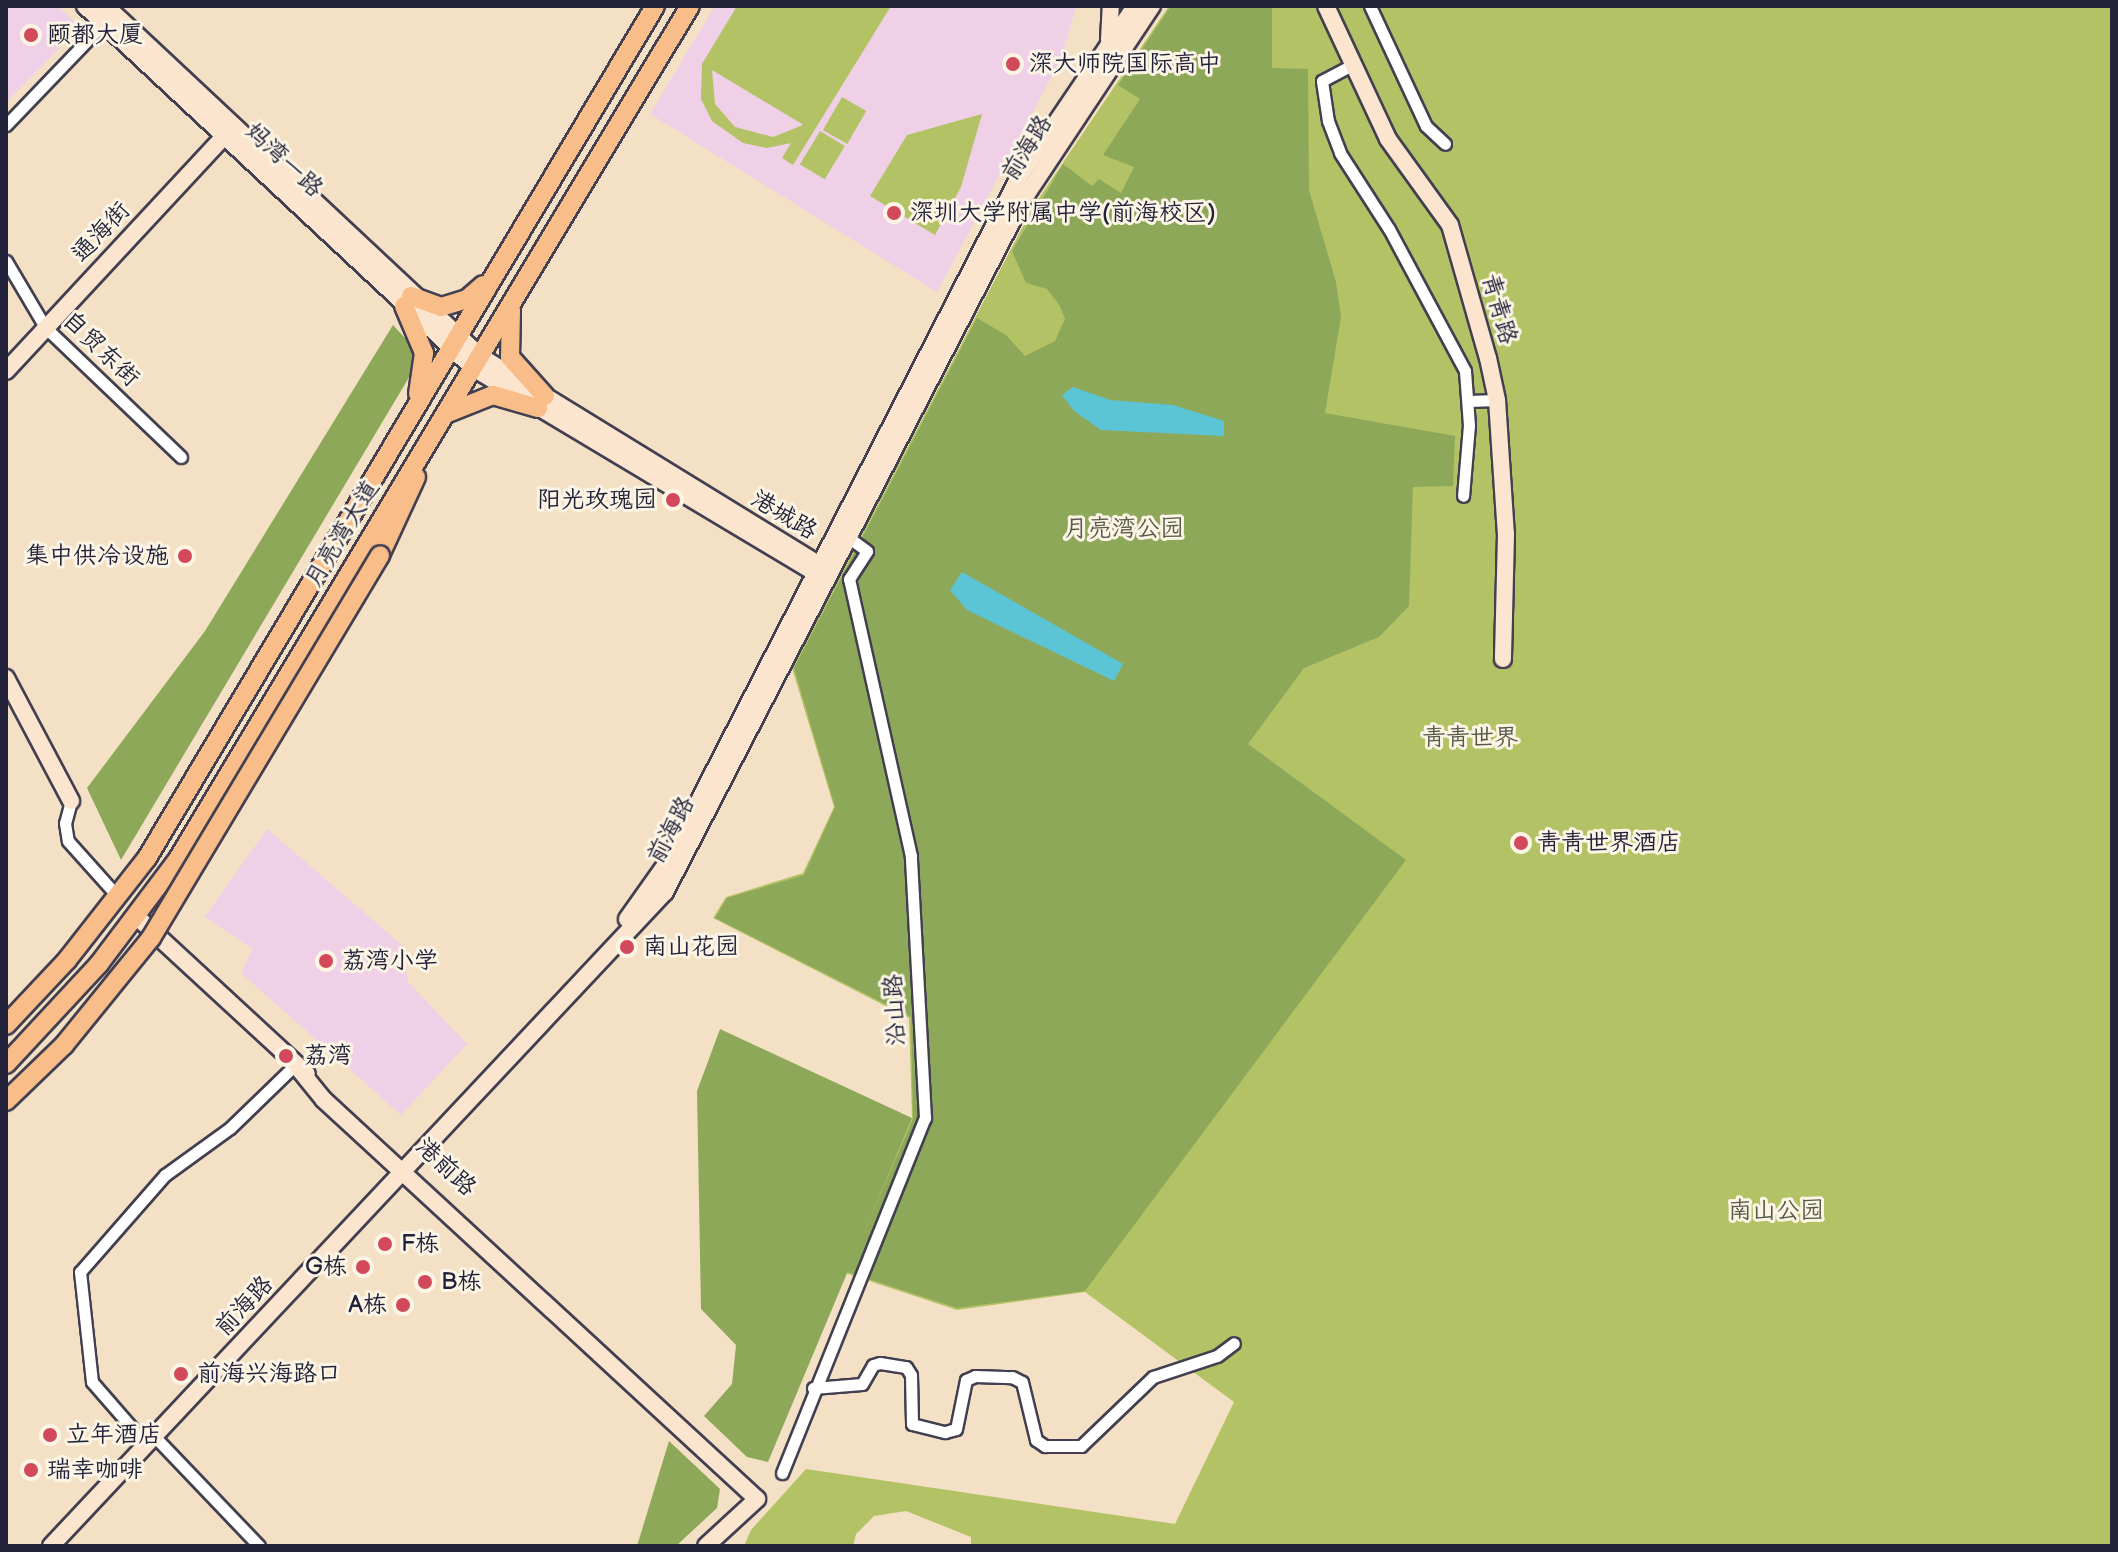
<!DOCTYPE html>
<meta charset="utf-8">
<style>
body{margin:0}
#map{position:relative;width:2118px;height:1552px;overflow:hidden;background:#f4e1c5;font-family:"Balsamiq Sans","LXGW WenKai TC",sans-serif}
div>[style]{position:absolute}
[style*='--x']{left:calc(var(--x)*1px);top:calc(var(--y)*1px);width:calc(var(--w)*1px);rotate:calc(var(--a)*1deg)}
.built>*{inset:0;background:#efd0e7}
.green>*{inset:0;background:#b3c264;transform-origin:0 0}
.forest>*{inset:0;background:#8ea85a}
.water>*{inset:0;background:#5bc5d6}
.roads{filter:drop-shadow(2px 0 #423f50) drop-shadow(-2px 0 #423f50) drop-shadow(0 2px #423f50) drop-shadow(0 -2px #423f50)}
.street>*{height:11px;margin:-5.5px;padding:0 5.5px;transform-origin:5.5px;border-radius:5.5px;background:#fff}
.secondary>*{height:16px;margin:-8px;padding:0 8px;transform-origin:8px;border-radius:8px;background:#fce5cf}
.primary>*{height:18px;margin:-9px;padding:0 9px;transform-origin:9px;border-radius:9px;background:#f8bd88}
.bridges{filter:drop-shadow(2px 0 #423f50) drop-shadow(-2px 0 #423f50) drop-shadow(0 2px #423f50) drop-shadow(0 -2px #423f50)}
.primary-bridge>*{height:18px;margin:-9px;padding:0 9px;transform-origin:9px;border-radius:9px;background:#f8bd88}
.dots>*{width:22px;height:22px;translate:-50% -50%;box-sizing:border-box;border:4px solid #fcf5e5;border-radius:50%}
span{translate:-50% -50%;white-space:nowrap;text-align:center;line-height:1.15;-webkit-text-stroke:6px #fcf5e5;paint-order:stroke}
.poi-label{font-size:24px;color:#22223b}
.left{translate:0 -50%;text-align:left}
.right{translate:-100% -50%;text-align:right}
.street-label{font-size:24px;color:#22223b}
.park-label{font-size:24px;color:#555a49}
.frame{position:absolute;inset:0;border:8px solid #22223b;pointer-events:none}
</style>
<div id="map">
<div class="built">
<i style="clip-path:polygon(6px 6px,58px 6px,80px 27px,6px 103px)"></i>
<i style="clip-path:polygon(715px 6px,1076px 6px,1062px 57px,937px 292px,650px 114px)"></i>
<i style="clip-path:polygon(267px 829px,403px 946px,408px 982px,467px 1044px,401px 1115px,241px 973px,253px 949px,205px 917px)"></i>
</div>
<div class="green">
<i style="clip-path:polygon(evenodd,737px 6px,891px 6px,793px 165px,782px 158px,791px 143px,767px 148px,743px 143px,712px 121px,701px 99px,702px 64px,737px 6px,712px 70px,802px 124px,803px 125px,773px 137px,735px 127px,715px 104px,712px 70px)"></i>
<i style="clip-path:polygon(1169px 6px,2112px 6px,2112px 1546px,971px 1546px,971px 1537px,906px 1511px,874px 1516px,856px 1534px,853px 1546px,744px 1546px,751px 1530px,806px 1469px,1175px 1524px,1234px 1402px,1085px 1292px,957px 1310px,845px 1273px,912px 1118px,909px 1018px,713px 918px,726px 897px,803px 873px,834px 807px,792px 668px,1033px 207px)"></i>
<i style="left:842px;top:97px;width:28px;height:38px;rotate:30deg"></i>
<i style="clip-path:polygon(982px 114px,961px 187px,935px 235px,870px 196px,907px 135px)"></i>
<i style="left:820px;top:131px;width:29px;height:39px;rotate:31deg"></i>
</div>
<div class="forest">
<i style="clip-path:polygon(1171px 6px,1272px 6px,1272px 68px,1308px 69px,1309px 190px,1336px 282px,1341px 317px,1325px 413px,1455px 436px,1453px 486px,1413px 487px,1409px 606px,1379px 637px,1304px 668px,1248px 744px,1406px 860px,1085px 1291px,957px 1308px,847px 1272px,913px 1119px,911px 1017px,715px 918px,727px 898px,804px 875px,835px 807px,794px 668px,977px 318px,1006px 335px,1025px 356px,1055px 341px,1065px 319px,1060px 306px,1047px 289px,1026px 283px,1012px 251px,1063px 164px,1092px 186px,1099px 179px,1121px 193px,1134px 167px,1103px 155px,1140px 99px,1118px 85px)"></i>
<i style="clip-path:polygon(393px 325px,415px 349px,414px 369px,121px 860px,87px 788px,205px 631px)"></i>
<i style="clip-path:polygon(720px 1029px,912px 1118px,768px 1462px,747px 1457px,704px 1416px,732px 1384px,736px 1345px,701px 1309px,697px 1091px)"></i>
<i style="clip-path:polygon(669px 1441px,720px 1489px,717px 1508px,676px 1546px,637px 1546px)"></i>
</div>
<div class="water">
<i style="clip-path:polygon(1073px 387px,1110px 400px,1173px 405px,1224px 421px,1224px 436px,1101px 430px,1074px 411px,1062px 395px)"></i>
<i style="clip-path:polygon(962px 572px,1123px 664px,1114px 681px,967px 610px,950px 590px)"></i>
</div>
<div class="roads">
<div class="street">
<i style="--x:1370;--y:6;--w:132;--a:65"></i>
<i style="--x:1426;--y:126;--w:26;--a:43"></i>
<i style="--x:1352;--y:65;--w:34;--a:152"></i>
<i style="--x:1322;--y:81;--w:40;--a:81.5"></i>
<i style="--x:1328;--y:121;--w:34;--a:69"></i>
<i style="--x:1340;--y:153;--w:90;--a:57.2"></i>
<i style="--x:1389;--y:229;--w:161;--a:61.8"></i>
<i style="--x:1465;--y:371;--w:54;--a:85.8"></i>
<i style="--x:1469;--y:425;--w:71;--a:94.8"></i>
<i style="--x:6;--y:125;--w:140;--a:-46.2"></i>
<i style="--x:6;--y:261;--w:77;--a:59.4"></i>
<i style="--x:45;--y:327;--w:188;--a:43.7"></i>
<i style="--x:1468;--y:401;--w:29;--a:-2"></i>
<i style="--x:71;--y:801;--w:23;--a:105"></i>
<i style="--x:65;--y:823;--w:18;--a:81"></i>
<i style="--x:68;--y:841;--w:75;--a:48.2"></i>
<i style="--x:813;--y:1388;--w:49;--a:-4.7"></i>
<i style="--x:862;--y:1384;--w:22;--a:-60"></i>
<i style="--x:873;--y:1365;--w:7;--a:-16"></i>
<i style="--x:880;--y:1363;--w:26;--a:9"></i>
<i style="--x:906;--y:1367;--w:9;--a:58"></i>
<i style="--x:911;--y:1375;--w:49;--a:88.8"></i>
<i style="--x:912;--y:1424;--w:34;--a:14"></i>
<i style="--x:945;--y:1432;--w:11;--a:-15"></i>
<i style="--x:956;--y:1429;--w:50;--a:-78.5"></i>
<i style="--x:966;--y:1380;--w:10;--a:-24"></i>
<i style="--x:975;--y:1376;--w:37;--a:2"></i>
<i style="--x:1012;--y:1377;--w:11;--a:27"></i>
<i style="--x:1022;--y:1382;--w:60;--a:76.4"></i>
<i style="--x:1036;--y:1440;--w:11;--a:34"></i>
<i style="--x:1045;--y:1446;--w:36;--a:0"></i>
<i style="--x:1081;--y:1446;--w:100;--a:-43.8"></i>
<i style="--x:1153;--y:1377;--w:67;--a:-18.2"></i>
<i style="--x:1217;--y:1356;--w:21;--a:-37"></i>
<i style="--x:154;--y:1436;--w:152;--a:46.3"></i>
<i style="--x:140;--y:1437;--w:73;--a:-131.1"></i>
<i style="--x:92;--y:1382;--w:111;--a:-96.2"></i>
<i style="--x:80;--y:1272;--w:129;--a:-48.8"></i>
<i style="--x:165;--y:1175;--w:80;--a:-35.9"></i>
<i style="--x:230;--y:1128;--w:91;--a:-44.1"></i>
<i style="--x:782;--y:1473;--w:383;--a:-68.1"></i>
<i style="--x:925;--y:1118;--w:262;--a:-93.1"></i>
<i style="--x:911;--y:856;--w:284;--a:-102.6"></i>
<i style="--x:849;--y:579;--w:33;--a:-57"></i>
<i style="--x:867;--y:551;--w:22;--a:-144"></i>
</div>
<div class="secondary">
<i style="--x:85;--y:6;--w:531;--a:43.01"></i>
<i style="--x:473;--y:368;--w:407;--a:30.9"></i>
<i style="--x:106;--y:6;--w:512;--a:43.1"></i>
<i style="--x:480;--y:356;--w:399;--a:31.6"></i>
<i style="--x:820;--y:565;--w:11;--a:56"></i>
<i style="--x:1326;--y:6;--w:147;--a:65"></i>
<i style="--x:1388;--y:139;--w:106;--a:54.2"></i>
<i style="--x:1450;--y:225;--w:138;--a:74.1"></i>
<i style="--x:1488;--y:358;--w:43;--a:77.9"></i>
<i style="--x:1497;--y:400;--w:134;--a:86.2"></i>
<i style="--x:1506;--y:534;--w:125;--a:91.4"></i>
<i style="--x:1109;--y:40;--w:34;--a:-87"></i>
<i style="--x:6;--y:371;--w:330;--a:-47.1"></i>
<i style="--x:6;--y:678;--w:139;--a:62.1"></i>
<i style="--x:137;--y:917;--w:231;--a:42.7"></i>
<i style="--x:627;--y:919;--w:71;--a:-54.7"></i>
<i style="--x:668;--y:861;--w:767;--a:-62.83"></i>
<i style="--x:1018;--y:179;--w:209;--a:-55.9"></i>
<i style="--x:298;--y:1068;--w:40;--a:51"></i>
<i style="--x:323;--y:1099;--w:590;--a:42.67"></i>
<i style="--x:757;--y:1499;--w:69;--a:137.3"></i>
<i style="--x:51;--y:1546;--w:897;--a:-46.81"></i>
<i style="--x:665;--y:892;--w:779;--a:-62.65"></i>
<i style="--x:1023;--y:200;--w:233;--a:-56.4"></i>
</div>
<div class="primary">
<i style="--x:411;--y:296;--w:32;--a:20"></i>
<i style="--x:441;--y:307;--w:27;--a:-17"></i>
<i style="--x:467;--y:299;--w:21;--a:-41"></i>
<i style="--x:404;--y:306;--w:51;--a:66.9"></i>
<i style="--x:424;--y:353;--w:41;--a:98.3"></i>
<i style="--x:511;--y:310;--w:47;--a:91.2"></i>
<i style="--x:510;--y:357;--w:52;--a:48.1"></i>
<i style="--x:448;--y:413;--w:48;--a:-21.8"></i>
<i style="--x:493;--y:395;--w:47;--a:16.1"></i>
<i style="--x:380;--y:555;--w:86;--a:-65.2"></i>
<i style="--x:6;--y:1025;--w:89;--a:-46.8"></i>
<i style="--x:67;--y:960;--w:130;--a:-51.9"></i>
<i style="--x:147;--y:858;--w:992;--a:-59.19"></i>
<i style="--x:6;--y:1064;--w:137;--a:-47.1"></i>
<i style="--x:99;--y:964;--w:131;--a:-53"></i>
<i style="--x:178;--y:859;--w:995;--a:-59.03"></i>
</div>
</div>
<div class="bridges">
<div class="primary-bridge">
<i style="--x:6;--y:1101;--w:81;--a:-44"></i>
<i style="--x:64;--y:1045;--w:138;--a:-50.9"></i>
<i style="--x:151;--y:938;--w:446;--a:-59.1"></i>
</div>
</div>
<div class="dots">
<i style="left:31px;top:35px;background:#d1495b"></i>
<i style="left:1013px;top:64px;background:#d1495b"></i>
<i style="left:894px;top:213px;background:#d1495b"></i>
<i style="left:673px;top:500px;background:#d1495b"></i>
<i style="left:185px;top:556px;background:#d1495b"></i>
<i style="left:1521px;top:843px;background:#d1495b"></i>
<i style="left:627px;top:947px;background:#d1495b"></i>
<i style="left:326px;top:961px;background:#d1495b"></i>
<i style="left:286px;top:1056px;background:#d1495b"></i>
<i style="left:385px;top:1244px;background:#d1495b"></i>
<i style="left:363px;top:1267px;background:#d1495b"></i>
<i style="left:425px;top:1282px;background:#d1495b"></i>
<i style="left:403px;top:1305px;background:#d1495b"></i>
<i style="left:181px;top:1374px;background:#d1495b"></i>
<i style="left:50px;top:1435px;background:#d1495b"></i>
<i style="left:31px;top:1470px;background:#d1495b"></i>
</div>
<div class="poi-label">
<span class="left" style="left:47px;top:35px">颐都大厦</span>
<span class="left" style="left:1029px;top:64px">深大师院国际高中</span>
<span class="left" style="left:910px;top:213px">深圳大学附属中学(前海校区)</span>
<span class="right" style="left:657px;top:500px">阳光玫瑰园</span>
<span class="right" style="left:169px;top:556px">集中供冷设施</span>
<span class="left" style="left:1537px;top:843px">青青世界酒店</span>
<span class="left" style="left:643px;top:947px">南山花园</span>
<span class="left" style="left:342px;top:961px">荔湾小学</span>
<span class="left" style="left:304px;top:1056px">荔湾</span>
<span class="left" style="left:401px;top:1244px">F栋</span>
<span class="right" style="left:347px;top:1267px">G栋</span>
<span class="left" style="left:441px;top:1282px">B栋</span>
<span class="right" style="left:387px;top:1305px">A栋</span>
<span class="left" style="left:197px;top:1374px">前海兴海路口</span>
<span class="left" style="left:66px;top:1435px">立年酒店</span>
<span class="left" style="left:47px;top:1470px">瑞幸咖啡</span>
</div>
<div class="street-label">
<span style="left:1027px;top:148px;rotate:-58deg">前海路</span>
<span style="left:284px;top:160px;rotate:43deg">妈湾一路</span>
<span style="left:101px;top:232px;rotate:-47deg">通海街</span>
<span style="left:1499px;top:309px;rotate:74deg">青青路</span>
<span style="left:101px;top:349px;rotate:44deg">自贸东街</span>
<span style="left:784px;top:515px;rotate:31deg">港城路</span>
<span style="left:342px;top:534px;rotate:-59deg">月亮湾大道</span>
<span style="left:671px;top:830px;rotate:-62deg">前海路</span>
<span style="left:895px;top:1010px;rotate:-93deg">沿山路</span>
<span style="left:446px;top:1167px;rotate:43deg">港前路</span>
<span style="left:244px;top:1306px;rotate:-47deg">前海路</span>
</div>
<div class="park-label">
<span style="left:1124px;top:529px">月亮湾公园</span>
<span style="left:1470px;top:738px">青青世界</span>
<span style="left:1776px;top:1211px">南山公园</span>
</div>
<div class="frame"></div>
</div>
